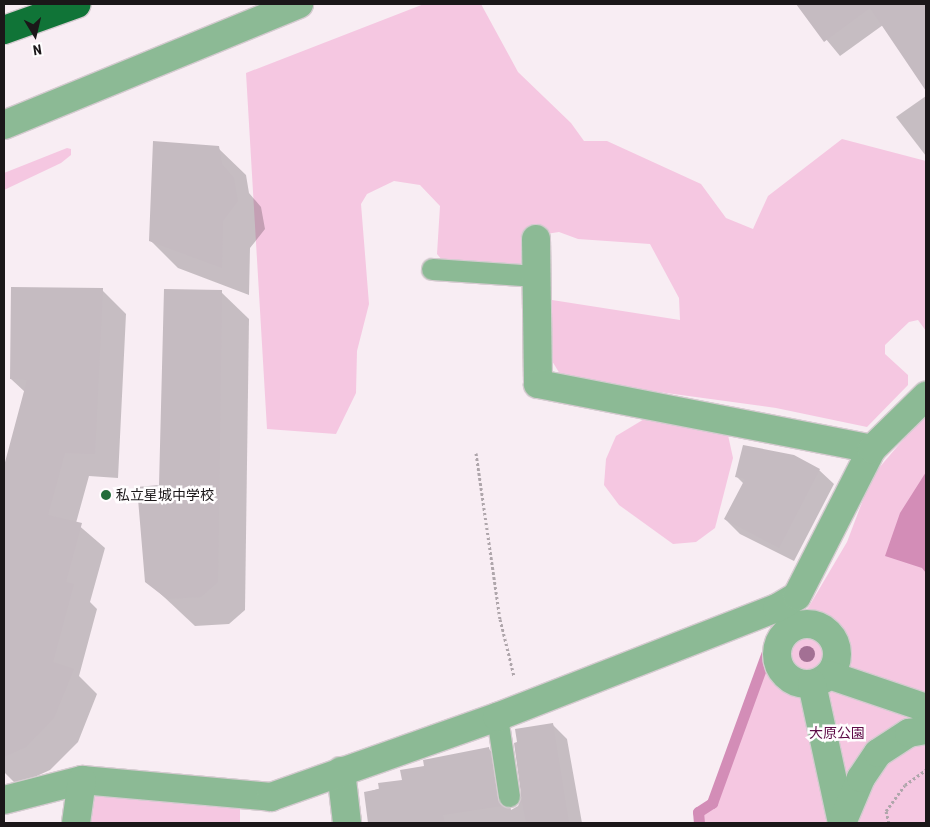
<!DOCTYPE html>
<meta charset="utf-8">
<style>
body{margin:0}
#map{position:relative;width:930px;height:827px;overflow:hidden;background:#f8edf3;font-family:"Roboto Condensed","Noto Sans JP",sans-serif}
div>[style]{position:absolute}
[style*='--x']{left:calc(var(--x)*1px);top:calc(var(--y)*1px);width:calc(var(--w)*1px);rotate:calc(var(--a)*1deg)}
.green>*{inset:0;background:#f5c7e1}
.water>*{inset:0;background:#d38db7}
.shadow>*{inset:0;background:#0003}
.stream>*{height:11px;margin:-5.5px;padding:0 5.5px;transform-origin:5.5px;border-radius:5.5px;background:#d38db7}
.building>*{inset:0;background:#c5bbc1}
.path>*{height:3px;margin-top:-1.5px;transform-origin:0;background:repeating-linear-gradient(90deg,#afa6ab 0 2.5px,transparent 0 5px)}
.roads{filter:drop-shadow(1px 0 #d5cbd0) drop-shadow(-1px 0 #d5cbd0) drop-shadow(0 1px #d5cbd0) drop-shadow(0 -1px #d5cbd0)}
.lane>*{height:21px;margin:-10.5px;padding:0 10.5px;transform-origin:10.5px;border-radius:10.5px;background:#8cba95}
.street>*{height:28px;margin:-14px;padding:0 14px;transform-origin:14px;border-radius:14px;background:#8cba95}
.street>.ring{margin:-14px;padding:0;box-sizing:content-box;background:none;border:28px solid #8cba95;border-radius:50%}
.highway>*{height:28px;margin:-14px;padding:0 14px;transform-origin:14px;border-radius:14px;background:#107437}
.trees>*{width:16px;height:16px;margin:-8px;border-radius:50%;background:#a37094}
.dots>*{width:14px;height:14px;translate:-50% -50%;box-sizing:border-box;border:2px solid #fffdfe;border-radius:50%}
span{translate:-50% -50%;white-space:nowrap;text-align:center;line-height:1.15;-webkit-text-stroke:5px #fffdfe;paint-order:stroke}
.poi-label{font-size:14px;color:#1b1719}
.left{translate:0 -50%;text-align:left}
.park-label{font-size:14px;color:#5d0a46}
.frame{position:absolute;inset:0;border:5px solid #1b1719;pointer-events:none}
.north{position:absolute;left:10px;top:10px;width:50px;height:50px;-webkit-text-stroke:4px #fffdfe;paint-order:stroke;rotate:171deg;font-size:14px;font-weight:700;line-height:20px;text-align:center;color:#1b1719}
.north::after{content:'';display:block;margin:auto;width:18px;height:22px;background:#1b1719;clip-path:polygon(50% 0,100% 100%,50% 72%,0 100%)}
</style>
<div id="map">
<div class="green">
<i style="clip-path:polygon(424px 4px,481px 4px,518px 72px,571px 123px,584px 141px,607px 141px,701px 184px,726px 218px,753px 229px,768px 196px,842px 139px,926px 161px,926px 331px,918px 320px,909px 322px,885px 345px,885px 354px,908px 375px,908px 385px,867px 427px,776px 408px,563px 379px,549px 356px,552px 300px,680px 320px,679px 298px,650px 244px,578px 239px,559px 232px,533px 236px,523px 262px,513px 271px,446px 265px,437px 254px,440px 206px,420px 185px,394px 181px,367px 194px,361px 204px,369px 304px,357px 351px,356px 393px,336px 434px,267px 429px,246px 73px)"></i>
<i style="clip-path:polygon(67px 148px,71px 149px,71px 155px,61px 163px,4px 190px,4px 173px)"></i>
<i style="clip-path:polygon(926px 413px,926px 823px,702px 823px,701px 812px,715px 804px,782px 624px,808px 608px,847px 542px,872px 476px)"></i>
<i style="clip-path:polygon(646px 418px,728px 435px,733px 458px,715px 528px,696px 542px,673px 544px,619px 505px,604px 485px,606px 459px,616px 436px)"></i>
<i style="clip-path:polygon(95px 790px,240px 806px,240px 823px,83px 823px)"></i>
</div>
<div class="water">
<i style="clip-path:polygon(926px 472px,926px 573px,922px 568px,885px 556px,900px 513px)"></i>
</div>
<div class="shadow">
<i style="clip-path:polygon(797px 4px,883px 4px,894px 18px,916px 4px,926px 4px,926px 89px,883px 25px,840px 56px)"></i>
<i style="clip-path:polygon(926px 96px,926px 156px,896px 117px)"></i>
<i style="clip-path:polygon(218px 148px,246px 175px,249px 193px,261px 207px,265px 229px,250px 248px,249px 295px,178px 268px,151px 241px)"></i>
<i style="clip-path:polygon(102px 290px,126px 314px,118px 478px,89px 476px,76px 523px,105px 548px,90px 602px,97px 609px,79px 676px,97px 694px,78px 742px,50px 770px,17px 785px,4px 772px,4px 471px,25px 392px,11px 379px)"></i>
<i style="clip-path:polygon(221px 292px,249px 319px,245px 610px,229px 624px,195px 626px,147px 581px,160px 486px)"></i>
<i style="clip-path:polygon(819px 470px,834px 484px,794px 561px,740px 534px,725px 519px,744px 484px,737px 477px)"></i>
<i style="clip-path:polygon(552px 724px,567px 739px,582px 823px,370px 823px,365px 793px,403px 781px,425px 767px,489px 749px,504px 764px,511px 810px,518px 806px)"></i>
</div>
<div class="stream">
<i style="--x:699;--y:823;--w:11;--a:-95"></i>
<i style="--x:698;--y:812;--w:17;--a:-33"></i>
<i style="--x:712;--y:803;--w:187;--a:-70"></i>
</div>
<div class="building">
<i style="clip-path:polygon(796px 4px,926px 4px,926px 91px,870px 8px,824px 42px)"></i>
<i style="clip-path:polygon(153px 141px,219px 146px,222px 164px,234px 178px,238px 201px,223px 221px,222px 268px,149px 241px)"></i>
<i style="clip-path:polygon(11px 287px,103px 288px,95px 454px,65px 453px,48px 515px,82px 523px,66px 582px,74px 584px,53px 662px,74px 669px,54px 718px,26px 747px,4px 757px,4px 466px,27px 380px,10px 379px)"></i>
<i style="clip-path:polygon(164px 289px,222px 290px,218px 582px,201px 597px,167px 599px,145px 582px,137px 487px,159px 485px)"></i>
<i style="clip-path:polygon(743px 445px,794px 455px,820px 469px,779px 548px,724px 519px,745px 479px,735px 477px)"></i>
<i style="clip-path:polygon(553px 723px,569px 823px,526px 823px,522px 802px,519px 803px,521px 794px,514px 743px,517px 742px,515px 729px)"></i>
<i style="clip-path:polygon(489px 747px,497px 798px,502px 806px,443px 815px,445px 823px,368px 823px,364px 792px,379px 789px,378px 783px,402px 780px,400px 770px,424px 766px,423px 760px)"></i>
</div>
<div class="path">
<i style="--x:476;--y:453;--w:168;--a:81.8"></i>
<i style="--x:500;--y:619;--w:59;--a:76.2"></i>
<i style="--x:889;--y:823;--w:12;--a:-104"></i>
<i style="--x:886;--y:811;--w:32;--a:-54"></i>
<i style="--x:905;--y:785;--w:26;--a:-36"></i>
</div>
<div class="roads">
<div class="lane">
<i style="--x:432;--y:269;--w:105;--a:3.8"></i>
<i style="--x:497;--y:717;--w:80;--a:81.4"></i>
</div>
<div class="street">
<i style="--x:4;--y:125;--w:319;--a:-22.3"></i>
<i style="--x:536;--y:239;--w:145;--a:89.2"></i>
<i style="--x:538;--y:384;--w:340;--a:11"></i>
<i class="ring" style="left:777px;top:624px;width:32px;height:32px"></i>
<i style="--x:829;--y:675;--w:102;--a:18.8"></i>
<i style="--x:812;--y:684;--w:142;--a:77.8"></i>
<i style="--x:341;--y:771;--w:52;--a:83.4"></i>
<i style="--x:4;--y:800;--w:81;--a:-14.4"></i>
<i style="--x:82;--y:780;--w:190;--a:5.1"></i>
<i style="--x:271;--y:797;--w:240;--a:-19.5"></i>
<i style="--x:497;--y:717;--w:300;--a:-21.3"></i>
<i style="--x:777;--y:608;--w:23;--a:-31"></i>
<i style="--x:797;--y:596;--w:165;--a:-63"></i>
<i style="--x:872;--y:449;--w:76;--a:-44.5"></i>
<i style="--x:76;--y:823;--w:43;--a:-82.1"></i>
<i style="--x:842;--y:823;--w:49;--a:-67.1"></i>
<i style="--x:861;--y:778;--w:30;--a:-56"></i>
<i style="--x:878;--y:753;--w:37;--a:-33"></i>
<i style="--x:909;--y:733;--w:17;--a:-10"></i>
</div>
<div class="highway">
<i style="--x:4;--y:30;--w:77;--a:-19.6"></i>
</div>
</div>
<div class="trees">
<i style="left:807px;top:654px"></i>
</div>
<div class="dots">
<i style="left:106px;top:495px;background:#236d3a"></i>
</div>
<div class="poi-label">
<span class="left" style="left:116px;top:495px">私立星城中学校</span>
</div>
<div class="park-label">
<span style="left:837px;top:733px">大原公園</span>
</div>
<div class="frame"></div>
<div class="north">N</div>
</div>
